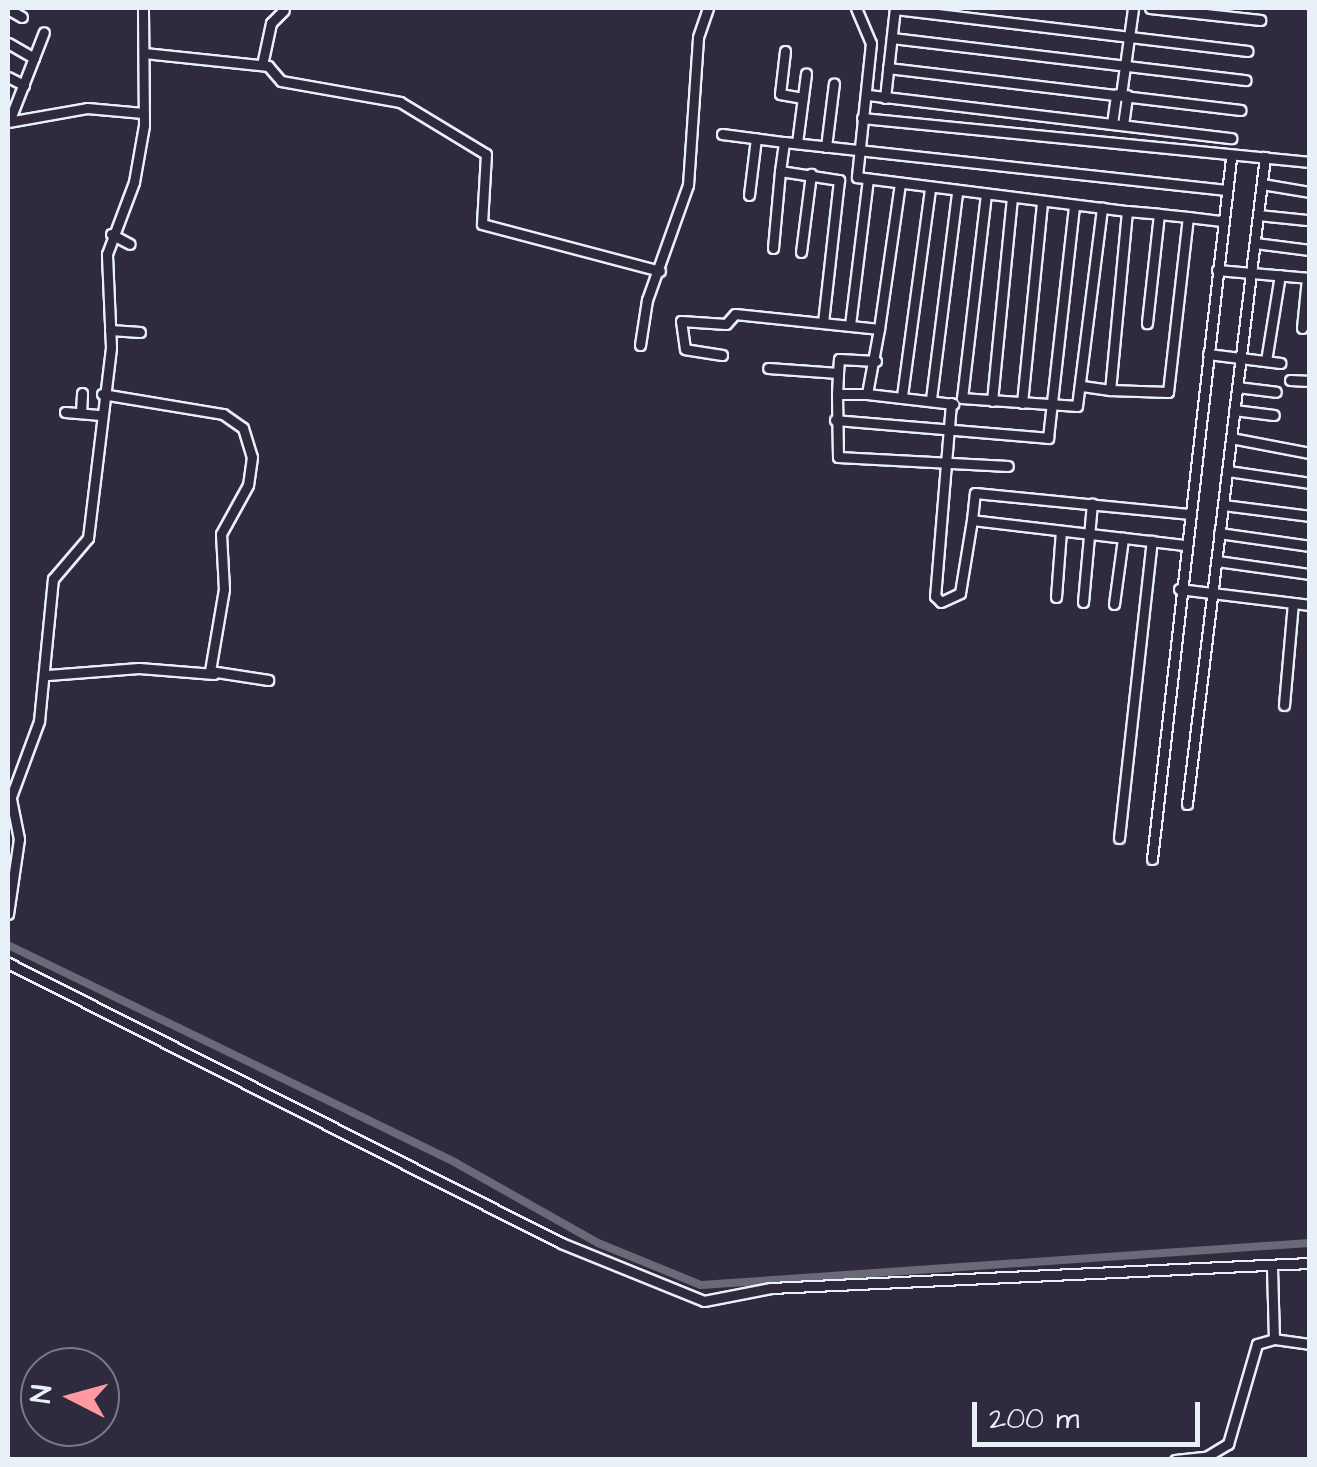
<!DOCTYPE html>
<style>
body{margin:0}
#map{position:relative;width:1317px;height:1467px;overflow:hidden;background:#2f2a3d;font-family:"Architects Daughter",sans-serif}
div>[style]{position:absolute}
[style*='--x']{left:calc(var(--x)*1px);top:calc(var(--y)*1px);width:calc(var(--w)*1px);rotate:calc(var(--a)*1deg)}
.canal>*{height:8px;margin:-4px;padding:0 4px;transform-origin:4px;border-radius:4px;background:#696978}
.roads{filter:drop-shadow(2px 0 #e8f1f8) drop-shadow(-2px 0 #e8f1f8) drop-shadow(0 2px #e8f1f8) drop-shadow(0 -2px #e8f1f8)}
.minor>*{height:9px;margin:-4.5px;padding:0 4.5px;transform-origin:4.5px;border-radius:4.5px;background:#2f2a3d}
span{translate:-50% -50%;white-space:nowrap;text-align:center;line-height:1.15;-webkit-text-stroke:10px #2f2a3d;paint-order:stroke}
.frame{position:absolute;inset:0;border:10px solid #e8f1f8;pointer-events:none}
.north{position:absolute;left:20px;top:1347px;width:100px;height:100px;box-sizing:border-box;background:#2f2a3d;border:2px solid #797a88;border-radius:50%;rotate:276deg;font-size:28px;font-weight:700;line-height:40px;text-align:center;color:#e8f1f8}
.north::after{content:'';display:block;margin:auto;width:35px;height:45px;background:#ff9aa2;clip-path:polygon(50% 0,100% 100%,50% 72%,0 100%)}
.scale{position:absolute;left:972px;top:1402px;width:228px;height:45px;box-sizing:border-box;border:5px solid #e8f1f8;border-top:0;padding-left:12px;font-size:30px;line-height:35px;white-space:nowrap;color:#e8f1f8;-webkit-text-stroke:8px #2f2a3d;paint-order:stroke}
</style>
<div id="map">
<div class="canal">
<i style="--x:8;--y:945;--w:498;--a:25.9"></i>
<i style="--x:456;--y:1163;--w:163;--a:29.4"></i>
<i style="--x:598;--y:1243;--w:111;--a:22.2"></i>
<i style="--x:701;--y:1285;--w:610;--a:-3.95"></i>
</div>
<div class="roads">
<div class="minor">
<i style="--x:856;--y:8;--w:38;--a:67"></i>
<i style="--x:871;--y:43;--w:135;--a:96"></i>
<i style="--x:857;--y:177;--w:272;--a:7.2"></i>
<i style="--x:1127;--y:211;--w:180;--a:95.4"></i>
<i style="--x:1110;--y:390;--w:30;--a:-172"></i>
<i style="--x:1150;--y:8;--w:111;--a:6.2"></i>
<i style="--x:8;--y:9;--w:16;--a:30"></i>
<i style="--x:895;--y:9;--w:355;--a:6.8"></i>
<i style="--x:892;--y:38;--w:356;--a:6.8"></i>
<i style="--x:8;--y:43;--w:30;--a:30"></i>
<i style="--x:785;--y:51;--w:43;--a:96.6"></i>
<i style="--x:780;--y:94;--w:23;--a:10"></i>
<i style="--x:144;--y:53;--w:125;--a:6"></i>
<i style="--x:268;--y:66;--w:20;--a:49"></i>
<i style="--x:281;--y:81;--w:121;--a:10"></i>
<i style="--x:400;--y:102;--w:100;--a:31.2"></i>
<i style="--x:486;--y:154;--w:70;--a:93.3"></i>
<i style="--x:482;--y:224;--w:184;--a:14.8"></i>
<i style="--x:262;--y:65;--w:43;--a:-77.9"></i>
<i style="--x:271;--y:23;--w:18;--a:-45"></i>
<i style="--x:888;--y:68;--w:355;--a:6.8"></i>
<i style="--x:8;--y:77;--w:18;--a:27"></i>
<i style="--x:868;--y:95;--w:366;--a:6.8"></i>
<i style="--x:1121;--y:95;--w:88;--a:-82.1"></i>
<i style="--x:885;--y:98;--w:91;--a:-83.7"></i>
<i style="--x:862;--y:118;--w:450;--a:5.6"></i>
<i style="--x:10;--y:119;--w:93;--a:-68.7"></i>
<i style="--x:8;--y:122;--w:80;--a:-10"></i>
<i style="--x:87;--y:108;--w:56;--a:5.1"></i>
<i style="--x:1112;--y:124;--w:30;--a:-82"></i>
<i style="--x:1123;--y:125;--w:30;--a:-82"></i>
<i style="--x:722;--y:134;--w:63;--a:7.4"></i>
<i style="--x:797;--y:143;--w:70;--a:-82.6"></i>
<i style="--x:826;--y:147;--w:64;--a:-82.9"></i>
<i style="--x:780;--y:171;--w:29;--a:-82"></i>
<i style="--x:784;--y:142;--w:445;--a:6.2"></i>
<i style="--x:1262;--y:184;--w:49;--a:9.5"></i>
<i style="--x:986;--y:194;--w:205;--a:96.7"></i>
<i style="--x:962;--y:398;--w:115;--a:4"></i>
<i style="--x:1077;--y:406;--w:200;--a:-82.8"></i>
<i style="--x:749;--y:195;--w:57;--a:-83"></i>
<i style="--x:1127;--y:211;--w:32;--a:5"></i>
<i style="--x:1159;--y:214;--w:110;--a:96.3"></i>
<i style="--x:1258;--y:215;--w:49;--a:5.8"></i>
<i style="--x:1188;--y:217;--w:34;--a:7"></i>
<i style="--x:111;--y:234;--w:21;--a:28"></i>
<i style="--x:1255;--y:243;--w:55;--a:7.3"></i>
<i style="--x:773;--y:248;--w:77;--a:-84.8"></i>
<i style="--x:780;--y:171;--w:60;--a:8.7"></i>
<i style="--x:839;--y:180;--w:144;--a:96.4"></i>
<i style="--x:801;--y:252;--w:79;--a:-82.7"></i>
<i style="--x:1217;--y:270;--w:93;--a:4.9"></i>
<i style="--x:850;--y:325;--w:147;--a:-83"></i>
<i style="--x:1302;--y:328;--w:50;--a:-84.3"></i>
<i style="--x:879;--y:329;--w:147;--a:-81.8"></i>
<i style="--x:110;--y:330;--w:30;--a:4"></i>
<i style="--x:640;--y:345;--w:46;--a:-81.2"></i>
<i style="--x:647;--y:300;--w:122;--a:-70.4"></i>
<i style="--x:688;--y:185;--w:148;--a:-86.1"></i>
<i style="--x:698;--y:37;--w:31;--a:-71"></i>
<i style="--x:1208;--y:354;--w:73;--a:7.1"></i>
<i style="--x:722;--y:355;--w:37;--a:-171"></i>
<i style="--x:685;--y:349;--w:28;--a:-98"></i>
<i style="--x:681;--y:321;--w:45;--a:3.8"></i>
<i style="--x:726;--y:324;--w:13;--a:-48"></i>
<i style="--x:735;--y:314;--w:145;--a:5.9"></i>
<i style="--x:879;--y:329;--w:66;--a:100.5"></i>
<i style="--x:867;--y:394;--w:30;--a:180"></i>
<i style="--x:837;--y:394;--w:21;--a:-87"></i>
<i style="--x:838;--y:373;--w:70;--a:-175.9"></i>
<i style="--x:1266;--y:361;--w:87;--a:-80.8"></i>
<i style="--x:838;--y:373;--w:14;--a:-86"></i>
<i style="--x:839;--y:359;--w:37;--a:3"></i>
<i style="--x:1290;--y:380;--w:20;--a:3"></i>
<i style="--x:1237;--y:387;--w:39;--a:7"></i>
<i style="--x:1110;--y:390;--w:58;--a:2"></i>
<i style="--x:1168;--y:392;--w:176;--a:-83.5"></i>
<i style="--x:1188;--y:217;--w:29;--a:-174"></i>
<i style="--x:102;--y:394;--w:123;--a:9.4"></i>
<i style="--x:223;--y:414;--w:24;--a:35"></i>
<i style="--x:243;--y:428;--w:30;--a:73"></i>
<i style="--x:252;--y:457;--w:28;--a:98"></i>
<i style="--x:248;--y:485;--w:56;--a:118.9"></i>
<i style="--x:221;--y:534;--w:55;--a:86.9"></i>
<i style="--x:224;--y:589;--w:83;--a:99.7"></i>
<i style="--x:210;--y:671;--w:59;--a:8.8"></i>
<i style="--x:837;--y:394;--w:63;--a:89.1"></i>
<i style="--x:838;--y:457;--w:170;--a:3"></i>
<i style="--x:867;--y:394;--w:87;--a:6.6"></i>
<i style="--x:902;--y:396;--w:209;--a:-82.3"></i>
<i style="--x:931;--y:399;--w:209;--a:-82.8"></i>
<i style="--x:992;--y:401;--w:204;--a:-84.4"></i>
<i style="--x:951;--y:403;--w:194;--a:94.7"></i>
<i style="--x:935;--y:596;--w:8;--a:45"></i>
<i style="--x:941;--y:602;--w:21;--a:-25"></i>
<i style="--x:960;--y:593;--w:74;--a:-80.7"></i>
<i style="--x:1022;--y:403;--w:202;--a:-84.3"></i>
<i style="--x:1234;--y:410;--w:40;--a:7.1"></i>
<i style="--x:65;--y:412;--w:36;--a:5"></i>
<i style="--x:81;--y:413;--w:20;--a:-87"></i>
<i style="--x:835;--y:420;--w:214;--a:4.8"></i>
<i style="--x:1048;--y:438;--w:234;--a:-83.6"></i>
<i style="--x:1231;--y:438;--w:80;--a:10.8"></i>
<i style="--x:1228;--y:471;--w:83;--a:8.3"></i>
<i style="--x:1223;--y:505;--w:88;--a:7.2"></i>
<i style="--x:1219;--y:533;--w:92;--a:8.1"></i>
<i style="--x:1184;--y:545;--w:213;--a:-173.3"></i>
<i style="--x:972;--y:520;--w:27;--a:-84"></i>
<i style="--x:975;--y:493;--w:214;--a:5.6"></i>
<i style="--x:1217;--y:561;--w:94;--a:8"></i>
<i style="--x:1179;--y:589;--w:132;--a:7"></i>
<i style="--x:1056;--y:597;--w:66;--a:-85.7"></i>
<i style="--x:1083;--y:602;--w:99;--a:-84.8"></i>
<i style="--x:1114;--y:604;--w:67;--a:-82.2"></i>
<i style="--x:48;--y:675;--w:91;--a:-4.4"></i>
<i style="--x:139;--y:668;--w:75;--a:4.6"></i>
<i style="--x:1284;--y:705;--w:102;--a:-85"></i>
<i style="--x:1187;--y:804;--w:652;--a:-83.13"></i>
<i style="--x:8;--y:805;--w:90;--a:-69.7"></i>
<i style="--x:39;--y:721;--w:143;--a:-84.4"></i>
<i style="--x:53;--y:579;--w:54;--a:-49.5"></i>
<i style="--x:88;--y:538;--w:192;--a:-83.1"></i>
<i style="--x:111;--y:347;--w:93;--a:-92.5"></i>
<i style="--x:107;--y:254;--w:77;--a:-69.4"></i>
<i style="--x:134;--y:182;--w:58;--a:-80"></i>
<i style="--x:144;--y:125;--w:117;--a:-90.5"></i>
<i style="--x:1119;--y:838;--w:299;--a:-83.7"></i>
<i style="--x:1152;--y:859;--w:705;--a:-83.57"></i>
<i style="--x:8;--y:914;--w:76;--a:-81.7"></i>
<i style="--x:19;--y:839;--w:41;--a:-101.3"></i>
<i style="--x:8;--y:963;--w:620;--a:26.85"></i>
<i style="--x:561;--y:1243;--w:154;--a:22.1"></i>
<i style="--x:704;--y:1301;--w:68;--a:-11"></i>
<i style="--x:771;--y:1288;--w:540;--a:-2.66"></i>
<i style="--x:1274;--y:1339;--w:36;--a:8"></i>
<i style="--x:1175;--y:1460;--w:31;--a:-6"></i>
<i style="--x:1206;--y:1457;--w:26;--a:-31"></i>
<i style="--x:1228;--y:1444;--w:104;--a:-73.8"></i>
<i style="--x:1257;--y:1344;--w:18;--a:-16"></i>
<i style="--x:1274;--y:1339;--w:73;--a:-91.6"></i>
</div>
</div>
<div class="frame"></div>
<div class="north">N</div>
<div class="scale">200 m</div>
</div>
